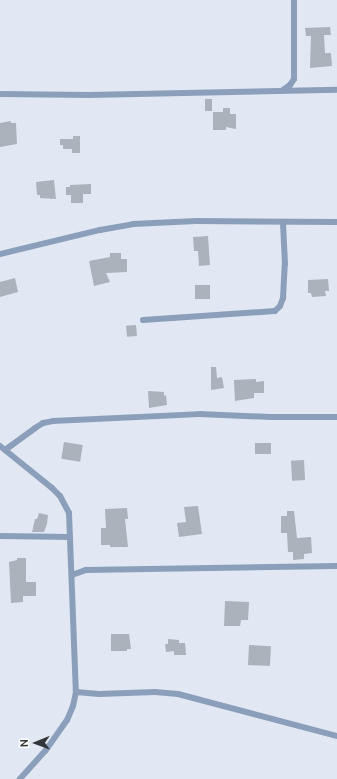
<!DOCTYPE html>
<style>
body{margin:0}
#map{position:relative;width:337px;height:779px;overflow:hidden;background:#e1e8f3;font-family:Ubuntu,sans-serif}
div>[style]{position:absolute}
[style*='--x']{left:calc(var(--x)*1px);top:calc(var(--y)*1px);width:calc(var(--w)*1px);rotate:calc(var(--a)*1deg)}
.building>*{inset:0;background:#abb2bc;transform-origin:0 0}
.street>*{height:6px;margin:-3px;padding:0 3px;transform-origin:3px;border-radius:3px;background:#8c9fba}
span{translate:-50% -50%;white-space:nowrap;text-align:center;line-height:1.15;-webkit-text-stroke:3.5px #fff;paint-order:stroke}
.north{position:absolute;left:16px;top:723px;width:40px;height:40px;-webkit-text-stroke:3px #fff;paint-order:stroke;rotate:269deg;font-size:11px;font-weight:700;line-height:16px;text-align:center;color:#34363b}
.north::after{content:'';display:block;margin:auto;width:14px;height:18px;background:#34363b;clip-path:polygon(50% 0,100% 100%,50% 72%,0 100%)}
</style>
<div id="map">
<div class="building">
<i style="clip-path:polygon(330px 27px,331px 35px,324px 35px,325px 53px,331px 53px,332px 66px,310px 68px,311px 36px,306px 36px,305px 28px)"></i>
<i style="left:212px;top:99px;width:12px;height:7px;rotate:90deg"></i>
<i style="clip-path:polygon(223px 108px,230px 108px,230px 114px,236px 114px,236px 129px,226px 127px,226px 130px,213px 130px,213px 112px,223px 112px)"></i>
<i style="clip-path:polygon(11px 121px,11px 123px,16px 123px,17px 144px,0 147px,0 123px)"></i>
<i style="clip-path:polygon(73px 136px,80px 136px,80px 153px,72px 153px,72px 149px,63px 149px,63px 145px,60px 145px,60px 139px,73px 139px)"></i>
<i style="clip-path:polygon(54px 180px,56px 199px,40px 198px,40px 195px,37px 195px,36px 182px)"></i>
<i style="clip-path:polygon(91px 184px,91px 194px,83px 194px,83px 203px,71px 203px,71px 195px,66px 195px,66px 187px,70px 187px,70px 185px)"></i>
<i style="clip-path:polygon(208px 236px,210px 265px,199px 266px,198px 251px,194px 251px,193px 237px)"></i>
<i style="clip-path:polygon(110px 253px,121px 253px,121px 259px,127px 259px,127px 272px,106px 273px,110px 282px,94px 286px,89px 261px,110px 257px)"></i>
<i style="clip-path:polygon(15px 278px,18px 292px,0 297px,0 282px)"></i>
<i style="clip-path:polygon(328px 279px,329px 291px,325px 291px,326px 296px,312px 297px,311px 293px,308px 293px,308px 280px)"></i>
<i style="left:210px;top:285px;width:14px;height:15px;rotate:90deg"></i>
<i style="left:136px;top:325px;width:11px;height:10px;rotate:85deg"></i>
<i style="clip-path:polygon(211px 367px,216px 367px,217px 378px,222px 377px,224px 388px,211px 390px)"></i>
<i style="clip-path:polygon(256px 379px,256px 382px,264px 381px,264px 393px,254px 393px,254px 398px,235px 401px,234px 380px)"></i>
<i style="clip-path:polygon(148px 391px,164px 392px,164px 396px,166px 395px,167px 405px,149px 408px)"></i>
<i style="left:64px;top:442px;width:19px;height:17px;rotate:9deg"></i>
<i style="left:271px;top:443px;width:11px;height:16px;rotate:90deg"></i>
<i style="left:304px;top:460px;width:20px;height:13px;rotate:87deg"></i>
<i style="clip-path:polygon(198px 506px,202px 534px,179px 537px,177px 523px,186px 522px,184px 507px)"></i>
<i style="clip-path:polygon(127px 508px,128px 519px,125px 519px,128px 547px,110px 547px,110px 545px,101px 545px,101px 528px,106px 528px,105px 509px)"></i>
<i style="clip-path:polygon(287px 511px,294px 511px,297px 538px,311px 537px,312px 553px,304px 554px,304px 559px,293px 560px,293px 552px,288px 552px,287px 533px,281px 533px,281px 516px,287px 516px)"></i>
<i style="clip-path:polygon(39px 513px,48px 515px,47px 524px,44px 532px,32px 532px,35px 519px,37px 519px)"></i>
<i style="clip-path:polygon(17px 558px,26px 558px,26px 582px,36px 582px,36px 596px,23px 596px,23px 602px,11px 603px,9px 562px,17px 560px)"></i>
<i style="clip-path:polygon(225px 601px,249px 602px,248px 620px,241px 620px,240px 626px,224px 626px)"></i>
<i style="clip-path:polygon(111px 634px,129px 634px,131px 649px,127px 649px,127px 651px,111px 651px)"></i>
<i style="clip-path:polygon(168px 639px,179px 640px,179px 643px,185px 643px,186px 655px,174px 655px,174px 651px,166px 652px,165px 644px,168px 644px)"></i>
<i style="left:249px;top:645px;width:22px;height:20px;rotate:3deg"></i>
</div>
<div class="street">
<i style="--x:283;--y:90;--w:9;--a:-36"></i>
<i style="--x:290;--y:85;--w:7;--a:-56"></i>
<i style="--x:294;--y:79;--w:79;--a:-90"></i>
<i style="--x:0;--y:94;--w:89;--a:0.6"></i>
<i style="--x:89;--y:95;--w:248;--a:-1.2"></i>
<i style="--x:0;--y:254;--w:103;--a:-13.5"></i>
<i style="--x:100;--y:230;--w:34;--a:-10"></i>
<i style="--x:133;--y:224;--w:63;--a:-2.7"></i>
<i style="--x:196;--y:221;--w:141;--a:0.4"></i>
<i style="--x:143;--y:320;--w:132;--a:-3.9"></i>
<i style="--x:275;--y:311;--w:7;--a:-45"></i>
<i style="--x:280;--y:306;--w:9;--a:-69"></i>
<i style="--x:283;--y:298;--w:34;--a:-87"></i>
<i style="--x:285;--y:264;--w:41;--a:-92.8"></i>
<i style="--x:0;--y:446;--w:67;--a:38.9"></i>
<i style="--x:52;--y:488;--w:11;--a:45"></i>
<i style="--x:60;--y:496;--w:19;--a:62"></i>
<i style="--x:69;--y:513;--w:179;--a:87.8"></i>
<i style="--x:76;--y:692;--w:14;--a:102"></i>
<i style="--x:73;--y:706;--w:15;--a:113"></i>
<i style="--x:67;--y:720;--w:38;--a:125"></i>
<i style="--x:45;--y:751;--w:38;--a:132"></i>
<i style="--x:5;--y:450;--w:37;--a:-36"></i>
<i style="--x:35;--y:428;--w:9;--a:-32"></i>
<i style="--x:43;--y:423;--w:10;--a:-11"></i>
<i style="--x:53;--y:421;--w:146;--a:-2.7"></i>
<i style="--x:199;--y:414;--w:72;--a:2.4"></i>
<i style="--x:271;--y:417;--w:66;--a:0"></i>
<i style="--x:0;--y:536;--w:70;--a:0.8"></i>
<i style="--x:72;--y:575;--w:15;--a:-20"></i>
<i style="--x:86;--y:570;--w:251;--a:-0.9"></i>
<i style="--x:76;--y:692;--w:23;--a:5"></i>
<i style="--x:99;--y:694;--w:56;--a:-2"></i>
<i style="--x:155;--y:692;--w:23;--a:5"></i>
<i style="--x:178;--y:694;--w:164;--a:14.8"></i>
</div>
<div class="north">N</div>
</div>
